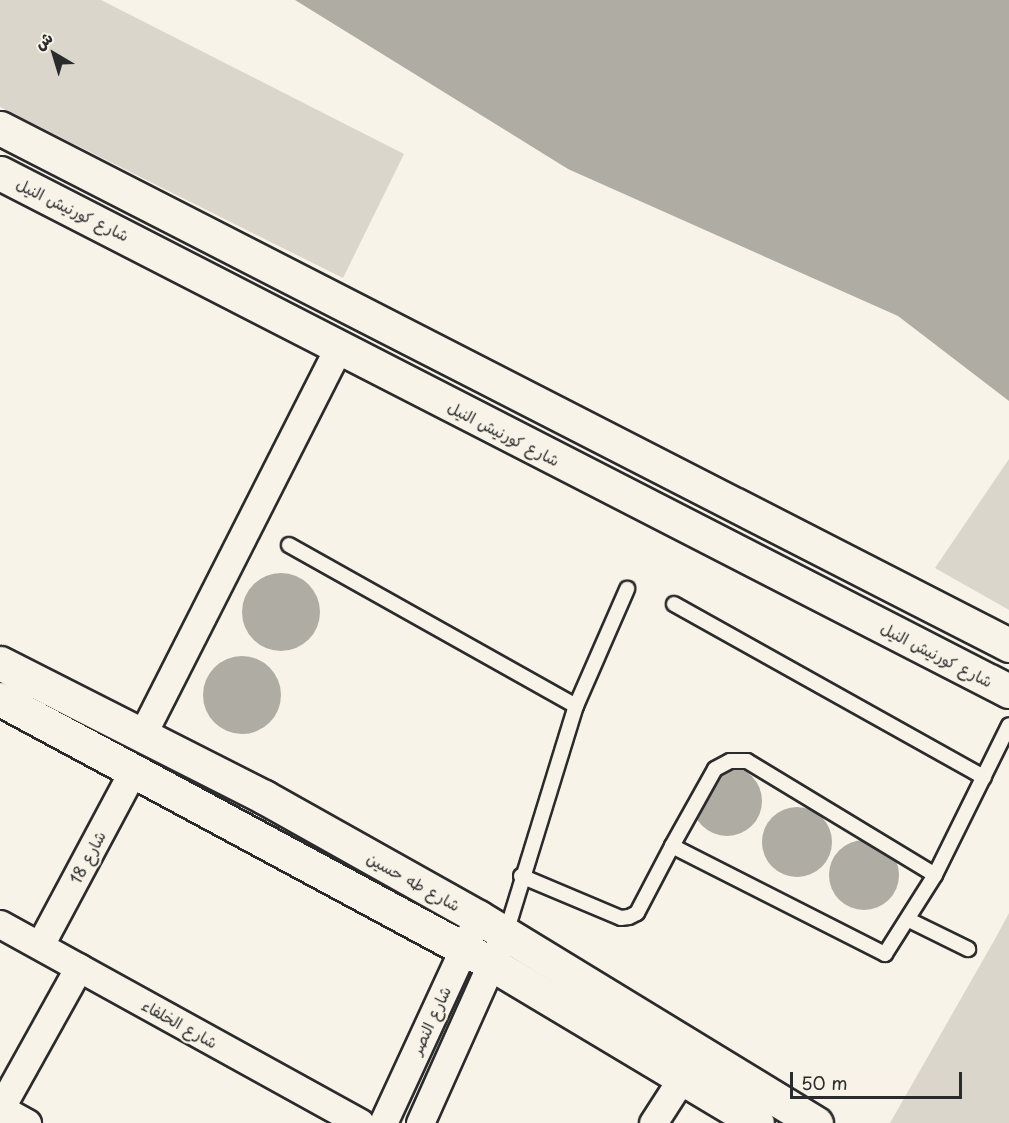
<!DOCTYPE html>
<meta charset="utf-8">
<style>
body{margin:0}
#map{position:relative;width:1009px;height:1123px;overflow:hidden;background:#f7f3e8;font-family:"Playpen Sans","Playpen Sans Arabic",sans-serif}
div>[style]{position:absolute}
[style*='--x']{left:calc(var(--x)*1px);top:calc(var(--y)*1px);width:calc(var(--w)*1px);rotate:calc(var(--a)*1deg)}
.green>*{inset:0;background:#dad6cc}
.water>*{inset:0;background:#afaca4}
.round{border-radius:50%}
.roads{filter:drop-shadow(2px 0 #2b2b2b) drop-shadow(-2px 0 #2b2b2b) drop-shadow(0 2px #2b2b2b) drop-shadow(0 -2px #2b2b2b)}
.service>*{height:14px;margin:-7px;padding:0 7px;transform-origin:7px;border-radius:7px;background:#f7f3e8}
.minor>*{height:27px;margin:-13.5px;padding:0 13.5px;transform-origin:13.5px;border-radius:13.5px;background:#f7f3e8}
.secondary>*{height:33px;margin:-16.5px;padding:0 16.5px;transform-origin:16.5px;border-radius:16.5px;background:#f7f3e8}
.primary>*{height:33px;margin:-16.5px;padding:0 16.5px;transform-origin:16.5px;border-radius:16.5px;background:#f7f3e8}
span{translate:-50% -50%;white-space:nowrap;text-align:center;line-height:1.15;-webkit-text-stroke:4.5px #f7f3e8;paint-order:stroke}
.street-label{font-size:16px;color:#2b2b2b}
.north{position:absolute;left:24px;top:24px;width:60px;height:60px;-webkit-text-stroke:4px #f7f3e8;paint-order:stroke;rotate:322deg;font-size:16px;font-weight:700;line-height:24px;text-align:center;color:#2b2b2b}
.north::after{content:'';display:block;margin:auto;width:21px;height:27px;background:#2b2b2b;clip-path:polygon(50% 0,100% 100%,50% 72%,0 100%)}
.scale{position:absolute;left:790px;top:1072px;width:172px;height:27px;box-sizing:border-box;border:3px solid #2b2b2b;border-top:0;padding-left:8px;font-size:18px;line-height:21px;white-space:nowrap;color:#2b2b2b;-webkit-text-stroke:4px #f7f3e8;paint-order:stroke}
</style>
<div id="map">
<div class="green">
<i style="clip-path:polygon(0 0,101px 0,404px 154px,343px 278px,0 107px)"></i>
<i style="clip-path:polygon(1009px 459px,1009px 610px,935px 568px)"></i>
<i style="clip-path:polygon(1009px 913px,1009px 1123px,890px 1123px,995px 939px)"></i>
</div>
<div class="water">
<i style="clip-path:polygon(295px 0,1009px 0,1009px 401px,898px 316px,568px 169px)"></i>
<i class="round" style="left:242px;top:573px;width:78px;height:78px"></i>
<i class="round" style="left:203px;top:656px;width:78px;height:78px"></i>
<i class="round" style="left:692px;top:766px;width:70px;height:70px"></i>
<i class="round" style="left:762px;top:807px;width:70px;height:70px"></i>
<i class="round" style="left:829px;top:840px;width:70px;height:70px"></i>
</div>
<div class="roads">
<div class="service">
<i style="--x:289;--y:545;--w:329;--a:29.3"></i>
<i style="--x:674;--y:604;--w:355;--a:29.2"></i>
<i style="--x:672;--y:846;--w:88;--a:-60.8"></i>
<i style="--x:715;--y:769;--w:17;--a:-28"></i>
<i style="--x:730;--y:761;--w:17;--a:0"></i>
<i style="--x:747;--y:761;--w:220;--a:31.2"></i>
<i style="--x:521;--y:876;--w:108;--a:22.8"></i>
<i style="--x:621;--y:918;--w:8;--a:-7"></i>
<i style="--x:629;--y:917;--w:9;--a:-27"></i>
<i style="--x:637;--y:913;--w:76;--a:-62.4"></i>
<i style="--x:672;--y:846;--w:239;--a:26.9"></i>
<i style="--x:885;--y:954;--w:93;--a:-57.7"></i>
<i style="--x:935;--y:875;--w:167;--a:-63.7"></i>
<i style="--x:909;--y:920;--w:66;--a:26.2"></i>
<i style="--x:506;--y:933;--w:238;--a:-72.9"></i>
<i style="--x:576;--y:706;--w:128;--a:-66.4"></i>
</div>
<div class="minor">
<i style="--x:142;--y:735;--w:434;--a:-63.1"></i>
<i style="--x:0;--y:924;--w:411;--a:28.9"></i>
<i style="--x:40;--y:945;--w:200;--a:-61.9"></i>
<i style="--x:0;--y:1108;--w:31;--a:29"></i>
<i style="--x:0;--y:1109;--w:162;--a:-60.9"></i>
<i style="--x:383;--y:1123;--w:227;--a:-65.2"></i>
<i style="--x:420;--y:1123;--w:194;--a:-65.9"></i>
<i style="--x:653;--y:1123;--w:54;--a:-57.2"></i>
</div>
<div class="secondary">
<i style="--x:0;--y:663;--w:296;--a:26.9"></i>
<i style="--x:264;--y:797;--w:245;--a:29.3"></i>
<i style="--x:478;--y:917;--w:396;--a:31.4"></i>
<i style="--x:0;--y:699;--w:557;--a:28.31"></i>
<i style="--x:490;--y:963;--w:311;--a:30.9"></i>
</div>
<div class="primary">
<i style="--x:0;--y:128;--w:1134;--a:27.13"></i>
<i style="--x:0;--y:173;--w:1134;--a:27.18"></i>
</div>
</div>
<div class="street-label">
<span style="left:73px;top:209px;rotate:26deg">شارع كورنيش النيل</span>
<span style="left:504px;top:433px;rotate:27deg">شارع كورنيش النيل</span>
<span style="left:937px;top:654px;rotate:27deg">شارع كورنيش النيل</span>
<span style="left:87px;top:857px;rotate:-62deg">شارع 18</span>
<span style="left:414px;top:881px;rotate:29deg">شارع طه حسين</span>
<span style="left:430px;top:1020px;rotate:-65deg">شارع النصر</span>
<span style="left:180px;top:1023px;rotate:29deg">شارع الخلفاء</span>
</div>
<div class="north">ش</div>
<div class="scale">50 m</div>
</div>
